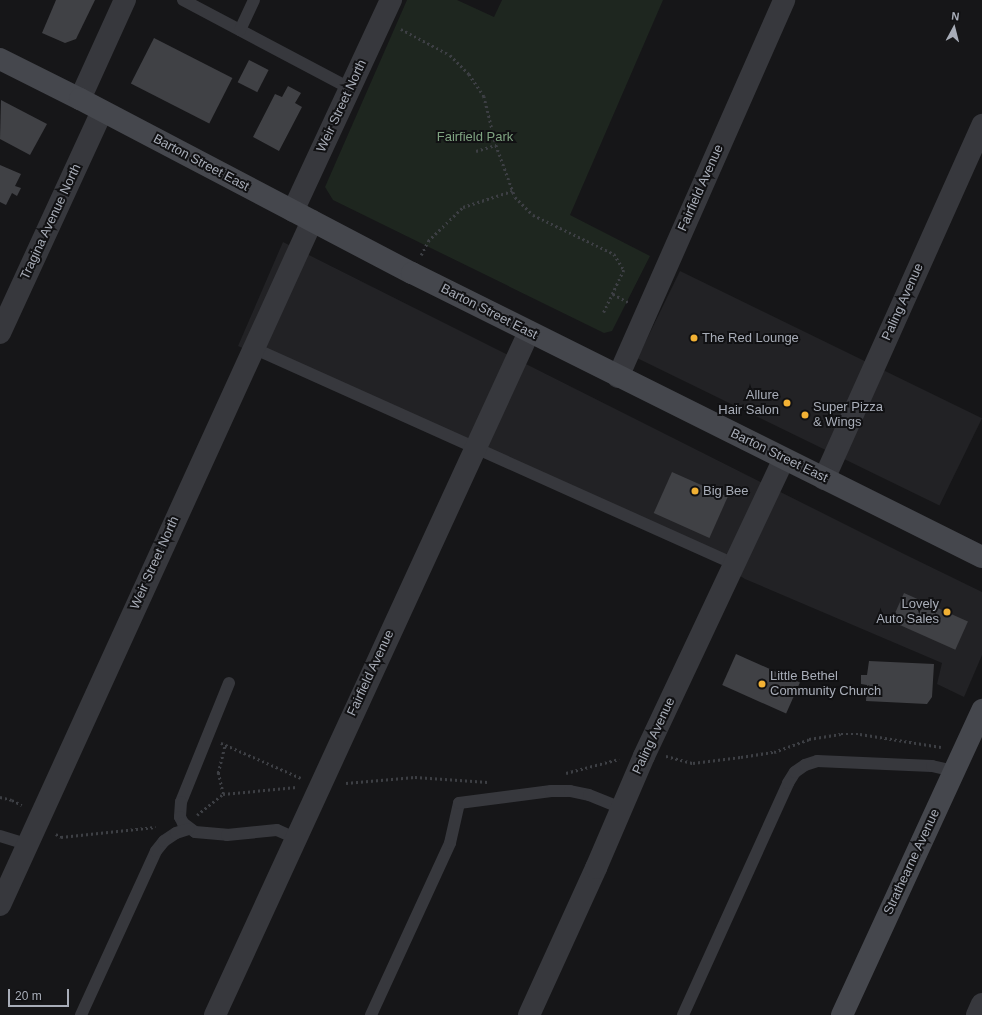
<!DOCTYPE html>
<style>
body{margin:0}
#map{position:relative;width:982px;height:1015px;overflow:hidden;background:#161618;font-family:Helvetica,sans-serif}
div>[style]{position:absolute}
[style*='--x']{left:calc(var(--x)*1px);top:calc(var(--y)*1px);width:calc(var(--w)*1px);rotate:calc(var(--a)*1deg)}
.built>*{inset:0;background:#222225;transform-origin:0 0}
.green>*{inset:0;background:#1e261f}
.building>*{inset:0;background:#404145;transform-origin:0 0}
.path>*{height:2.5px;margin-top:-1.25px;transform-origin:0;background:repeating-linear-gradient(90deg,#3d3f44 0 2px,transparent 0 5px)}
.lane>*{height:12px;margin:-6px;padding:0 6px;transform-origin:6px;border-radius:6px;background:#37383d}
.street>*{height:22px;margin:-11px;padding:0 11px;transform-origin:11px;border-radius:11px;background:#37383d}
.secondary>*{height:22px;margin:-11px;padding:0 11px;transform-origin:11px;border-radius:11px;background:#45474d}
.dots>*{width:11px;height:11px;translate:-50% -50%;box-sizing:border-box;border:2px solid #111113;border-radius:50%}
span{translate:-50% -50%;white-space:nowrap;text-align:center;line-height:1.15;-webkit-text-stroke:4px #111113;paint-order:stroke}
.street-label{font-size:13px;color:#a8adb8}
.park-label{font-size:13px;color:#7fa381}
.poi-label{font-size:13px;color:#a8adb8}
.left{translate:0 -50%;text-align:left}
.right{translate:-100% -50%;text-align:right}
.north{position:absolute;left:934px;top:8px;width:40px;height:40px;-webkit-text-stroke:3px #111113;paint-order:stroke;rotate:7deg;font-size:11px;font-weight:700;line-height:16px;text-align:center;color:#a8adb8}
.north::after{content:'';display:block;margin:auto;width:14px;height:18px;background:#a8adb8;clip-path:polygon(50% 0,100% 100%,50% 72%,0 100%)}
.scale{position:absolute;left:8px;top:989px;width:61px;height:18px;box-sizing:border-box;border:2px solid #a8adb8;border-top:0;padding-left:5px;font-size:12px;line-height:14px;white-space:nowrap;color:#a8adb8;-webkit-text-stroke:3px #111113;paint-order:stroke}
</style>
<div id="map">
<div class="built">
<i style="clip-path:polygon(283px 242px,902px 553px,982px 592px,982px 655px,964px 697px,937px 684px,942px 663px,745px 579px,718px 562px,238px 346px)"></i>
<i style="left:680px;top:271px;width:336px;height:97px;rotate:26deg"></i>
</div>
<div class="green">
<i style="clip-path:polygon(407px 0,457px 0,494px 17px,502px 0,663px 0,570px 215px,650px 256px,612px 331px,604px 333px,333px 200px,325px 187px)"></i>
</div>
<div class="building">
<i style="clip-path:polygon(56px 0,95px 0,76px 39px,65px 43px,42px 33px)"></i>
<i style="left:154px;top:38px;width:88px;height:51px;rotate:27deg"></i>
<i style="left:249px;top:60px;width:22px;height:25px;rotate:27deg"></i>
<i style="clip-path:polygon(288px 86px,301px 93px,295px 103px,302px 107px,279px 151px,253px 137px,275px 94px,282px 97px)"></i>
<i style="clip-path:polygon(1px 100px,47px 124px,30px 155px,0 139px)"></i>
<i style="clip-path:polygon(0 165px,21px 174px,15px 186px,21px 188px,17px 196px,12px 193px,6px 205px,0 202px)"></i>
<i style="left:672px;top:472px;width:61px;height:45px;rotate:24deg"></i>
<i style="left:904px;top:593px;width:70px;height:31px;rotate:24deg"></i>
<i style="left:736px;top:654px;width:70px;height:34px;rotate:24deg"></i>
<i style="clip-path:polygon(869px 661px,934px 664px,932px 697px,927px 704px,866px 701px,867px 685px,861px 684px,861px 675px,867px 675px)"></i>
</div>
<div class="path">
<i style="--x:401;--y:29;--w:55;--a:28"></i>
<i style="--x:450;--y:55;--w:27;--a:45"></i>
<i style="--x:469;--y:74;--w:27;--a:56"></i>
<i style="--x:484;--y:96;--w:50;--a:76.2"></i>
<i style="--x:496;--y:145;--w:55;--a:69.9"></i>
<i style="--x:515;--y:197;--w:25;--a:45"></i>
<i style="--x:533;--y:215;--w:90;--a:25.7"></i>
<i style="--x:614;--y:254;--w:19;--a:58"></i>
<i style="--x:624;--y:270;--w:47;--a:115.5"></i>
<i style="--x:476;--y:151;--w:21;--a:-17"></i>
<i style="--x:421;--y:255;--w:16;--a:-63"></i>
<i style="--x:428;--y:241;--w:49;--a:-44.2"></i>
<i style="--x:463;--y:207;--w:52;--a:-18.1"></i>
<i style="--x:613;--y:294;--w:17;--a:28"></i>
<i style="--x:221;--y:743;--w:87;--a:23.6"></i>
<i style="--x:666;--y:756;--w:28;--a:15"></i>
<i style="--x:693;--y:763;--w:48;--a:-7.1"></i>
<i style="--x:741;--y:757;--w:33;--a:-9"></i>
<i style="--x:774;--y:752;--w:37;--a:-20"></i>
<i style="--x:809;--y:739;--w:32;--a:-9"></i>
<i style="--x:841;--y:734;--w:19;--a:0"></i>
<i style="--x:860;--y:734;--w:82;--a:9.1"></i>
<i style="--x:566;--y:773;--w:55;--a:-14.8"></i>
<i style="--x:346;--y:783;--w:69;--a:-5"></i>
<i style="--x:415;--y:777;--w:73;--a:3.9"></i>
<i style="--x:223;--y:794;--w:22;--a:-103"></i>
<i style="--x:218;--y:773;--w:30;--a:-76"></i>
<i style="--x:0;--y:797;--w:12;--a:14"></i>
<i style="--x:12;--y:800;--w:11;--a:27"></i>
<i style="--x:197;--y:815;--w:33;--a:-39"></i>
<i style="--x:223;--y:794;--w:74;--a:-5.4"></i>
<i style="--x:56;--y:834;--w:6;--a:31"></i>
<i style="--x:61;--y:837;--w:95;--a:-6.1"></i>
</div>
<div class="lane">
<i style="--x:183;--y:0;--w:190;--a:27.9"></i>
<i style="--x:240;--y:30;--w:33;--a:-65"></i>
<i style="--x:253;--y:348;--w:527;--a:24.18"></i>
<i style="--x:229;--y:683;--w:128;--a:112"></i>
<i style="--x:181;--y:802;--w:15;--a:94"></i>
<i style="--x:180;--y:817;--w:7;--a:63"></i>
<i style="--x:183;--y:823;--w:15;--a:37"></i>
<i style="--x:195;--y:832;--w:32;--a:5"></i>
<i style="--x:227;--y:835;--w:50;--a:-5.7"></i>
<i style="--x:277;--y:830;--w:20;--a:24"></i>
<i style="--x:0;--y:836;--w:28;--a:17"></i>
<i style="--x:81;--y:1015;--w:180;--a:-65.4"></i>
<i style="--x:156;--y:851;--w:13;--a:-51"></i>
<i style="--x:164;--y:841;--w:14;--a:-34"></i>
<i style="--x:176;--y:833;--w:13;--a:-18"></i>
<i style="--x:371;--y:1015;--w:189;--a:-65.3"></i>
<i style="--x:450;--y:843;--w:41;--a:-77.3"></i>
<i style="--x:459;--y:803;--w:93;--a:-7.4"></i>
<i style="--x:551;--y:791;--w:19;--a:0"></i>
<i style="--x:570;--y:791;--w:19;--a:12"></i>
<i style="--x:589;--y:795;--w:35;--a:22"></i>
<i style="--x:683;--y:1015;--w:255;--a:-65.6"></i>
<i style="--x:788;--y:783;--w:13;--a:-58"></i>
<i style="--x:795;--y:772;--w:12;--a:-35"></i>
<i style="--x:805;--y:765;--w:13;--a:-18"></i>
<i style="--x:817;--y:761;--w:115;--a:2.5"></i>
<i style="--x:932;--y:766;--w:23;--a:13"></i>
</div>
<div class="street">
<i style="--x:80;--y:99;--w:109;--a:-65.6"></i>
<i style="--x:293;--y:211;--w:233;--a:-65.1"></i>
<i style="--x:0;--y:333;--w:244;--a:-65.3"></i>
<i style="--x:618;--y:377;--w:412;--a:-66.2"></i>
<i style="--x:824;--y:479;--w:388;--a:-65.9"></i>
<i style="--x:0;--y:905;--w:752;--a:-65.48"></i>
<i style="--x:215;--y:1015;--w:752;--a:-65.31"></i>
<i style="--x:529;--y:1015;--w:162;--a:-65.5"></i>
<i style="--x:596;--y:868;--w:122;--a:-66.8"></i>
<i style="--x:644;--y:756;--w:328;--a:-64.8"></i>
<i style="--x:977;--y:1015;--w:12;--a:-66"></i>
</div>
<div class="secondary">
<i style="--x:0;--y:59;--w:89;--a:26.6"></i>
<i style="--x:80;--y:99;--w:375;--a:27.7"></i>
<i style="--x:412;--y:273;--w:637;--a:26.48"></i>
<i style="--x:842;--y:1015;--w:336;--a:-65.3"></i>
</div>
<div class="dots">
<i style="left:694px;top:338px;background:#f2b134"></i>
<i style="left:787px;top:403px;background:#f2b134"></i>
<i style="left:805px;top:415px;background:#f2b134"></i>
<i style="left:695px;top:491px;background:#f2b134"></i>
<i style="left:947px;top:612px;background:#f2b134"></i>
<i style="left:762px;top:684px;background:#f2b134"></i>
</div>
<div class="street-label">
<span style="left:342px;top:106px;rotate:-65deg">Weir Street North</span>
<span style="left:201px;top:163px;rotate:28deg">Barton Street East</span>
<span style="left:701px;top:188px;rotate:-66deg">Fairfield Avenue</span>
<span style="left:51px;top:222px;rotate:-65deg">Tragina Avenue North</span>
<span style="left:903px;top:302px;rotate:-66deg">Paling Avenue</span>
<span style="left:489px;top:312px;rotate:27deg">Barton Street East</span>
<span style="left:779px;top:456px;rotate:26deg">Barton Street East</span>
<span style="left:155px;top:563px;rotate:-66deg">Weir Street North</span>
<span style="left:371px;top:673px;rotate:-65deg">Fairfield Avenue</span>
<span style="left:654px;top:736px;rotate:-65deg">Paling Avenue</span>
<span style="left:912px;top:862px;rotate:-65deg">Strathearne Avenue</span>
</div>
<div class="park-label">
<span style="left:475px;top:137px">Fairfield Park</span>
</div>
<div class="poi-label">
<span class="left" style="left:702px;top:338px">The Red Lounge</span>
<span class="right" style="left:779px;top:403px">Allure<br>Hair Salon</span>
<span class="left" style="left:813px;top:415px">Super Pizza<br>&amp; Wings</span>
<span class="left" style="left:703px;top:491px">Big Bee</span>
<span class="right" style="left:939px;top:612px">Lovely<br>Auto Sales</span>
<span class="left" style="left:770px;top:684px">Little Bethel<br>Community Church</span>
</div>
<div class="north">N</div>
<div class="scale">20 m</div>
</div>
